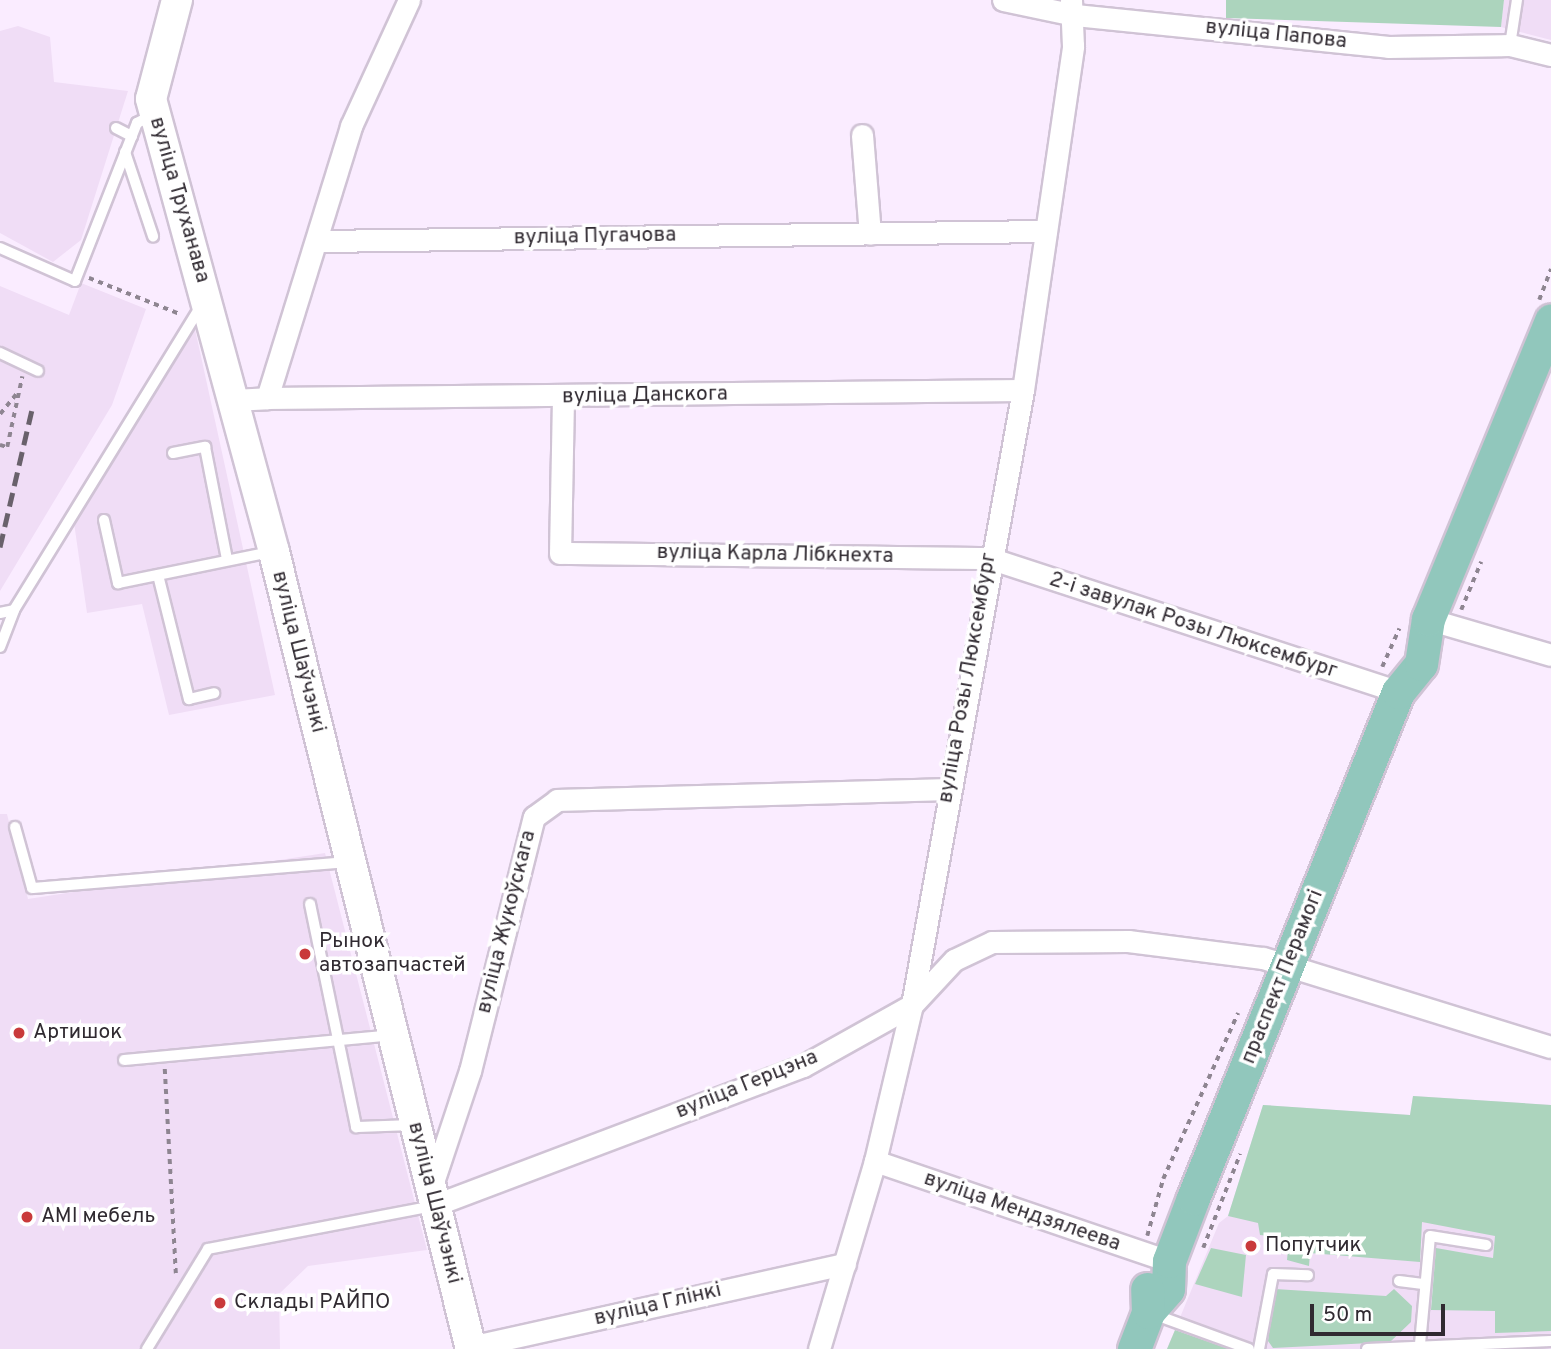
<!DOCTYPE html>
<meta charset="utf-8">
<style>
body{margin:0}
#map{position:relative;width:1551px;height:1349px;overflow:hidden;background:#faecff;font-family:Overpass,sans-serif}
div>[style]{position:absolute}
[style*='--x']{left:calc(var(--x)*1px);top:calc(var(--y)*1px);width:calc(var(--w)*1px);rotate:calc(var(--a)*1deg)}
.built>*{inset:0;background:#f0ddf6}
.green>*{inset:0;background:#acd4bd}
.path>*{height:3.5px;margin-top:-1.75px;transform-origin:0;background:repeating-linear-gradient(90deg,#8e8591 0 5px,transparent 0 10px)}
.roads{filter:drop-shadow(2px 0 #d0c3d5) drop-shadow(-2px 0 #d0c3d5) drop-shadow(0 2px #d0c3d5) drop-shadow(0 -2px #d0c3d5)}
.service>*{height:10px;margin:-5px;padding:0 5px;transform-origin:5px;border-radius:5px;background:#fff}
.minor>*{height:21px;margin:-10.5px;padding:0 10.5px;transform-origin:10.5px;border-radius:10.5px;background:#fff}
.secondary>*{height:30px;margin:-15px;padding:0 15px;transform-origin:15px;border-radius:15px;background:#fff}
.primary>*{height:33px;margin:-16.5px;padding:0 16.5px;transform-origin:16.5px;border-radius:16.5px;background:#91c7bc}
.rail>*{height:5px;margin-top:-2.5px;transform-origin:0;background:repeating-linear-gradient(90deg,#69616b 0 14px,transparent 0 21px)}
.dots>*{width:19px;height:19px;translate:-50% -50%;box-sizing:border-box;border:4px solid #fff;border-radius:50%}
span{translate:-50% -50%;white-space:nowrap;text-align:center;line-height:1.15;-webkit-text-stroke:7px #fff;paint-order:stroke}
.street-label{font-size:21px;color:#302a31}
.poi-label{font-size:21px;color:#302a31}
.left{translate:0 -50%;text-align:left}
.scale{position:absolute;left:1310px;top:1304px;width:135px;height:32px;box-sizing:border-box;border:4px solid #302a31;border-top:0;padding-left:9px;font-size:21px;line-height:24px;white-space:nowrap;color:#302a31;-webkit-text-stroke:5px #fff;paint-order:stroke}
</style>
<div id="map">
<div class="built">
<i style="clip-path:polygon(1504px 0,1551px 0,1551px 40px,1501px 27px)"></i>
<i style="clip-path:polygon(18px 26px,50px 37px,54px 82px,128px 91px,81px 240px,53px 262px,0 233px,0 31px)"></i>
<i style="clip-path:polygon(81px 283px,146px 309px,112px 405px,0 591px,0 286px,69px 315px)"></i>
<i style="clip-path:polygon(195px 329px,275px 695px,169px 715px,142px 604px,87px 613px,73px 516px)"></i>
<i style="clip-path:polygon(0 814px,7px 814px,28px 899px,325px 853px,427px 1250px,308px 1266px,279px 1294px,280px 1349px,0 1349px)"></i>
<i style="clip-path:polygon(1413px 1096px,1551px 1105px,1551px 1349px,1167px 1349px,1219px 1223px,1228px 1216px,1263px 1105px,1410px 1115px)"></i>
</div>
<div class="green">
<i style="clip-path:polygon(1226px 0,1504px 0,1501px 27px,1226px 18px)"></i>
<i style="clip-path:polygon(1413px 1096px,1551px 1105px,1551px 1331px,1495px 1333px,1495px 1311px,1431px 1310px,1436px 1248px,1493px 1258px,1495px 1236px,1422px 1222px,1420px 1262px,1310px 1253px,1309px 1266px,1287px 1260px,1289px 1238px,1260px 1235px,1258px 1223px,1228px 1216px,1263px 1105px,1410px 1115px)"></i>
<i style="clip-path:polygon(1211px 1248px,1246px 1255px,1242px 1297px,1195px 1284px)"></i>
<i style="clip-path:polygon(1275px 1289px,1386px 1296px,1394px 1289px,1412px 1306px,1411px 1322px,1390px 1342px,1273px 1348px,1268px 1341px)"></i>
<i style="clip-path:polygon(1175px 1330px,1229px 1349px,1167px 1349px)"></i>
</div>
<div class="path">
<i style="--x:89;--y:278;--w:98;--a:21.6"></i>
<i style="--x:1539;--y:300;--w:33;--a:-69"></i>
<i style="--x:0;--y:414;--w:28;--a:-51"></i>
<i style="--x:0;--y:445;--w:7;--a:16"></i>
<i style="--x:7;--y:447;--w:72;--a:-77.9"></i>
<i style="--x:1461;--y:610;--w:52;--a:-67.4"></i>
<i style="--x:1382;--y:667;--w:42;--a:-65.9"></i>
<i style="--x:165;--y:1069;--w:205;--a:86.9"></i>
<i style="--x:1147;--y:1236;--w:59;--a:-74.3"></i>
<i style="--x:1163;--y:1179;--w:182;--a:-65.7"></i>
<i style="--x:1203;--y:1248;--w:101;--a:-68.5"></i>
</div>
<div class="roads">
<div class="service">
<i style="--x:1510;--y:45;--w:46;--a:-81.2"></i>
<i style="--x:116;--y:128;--w:18;--a:27"></i>
<i style="--x:125;--y:152;--w:89;--a:71.6"></i>
<i style="--x:0;--y:248;--w:82;--a:23.7"></i>
<i style="--x:75;--y:281;--w:170;--a:-68.6"></i>
<i style="--x:137;--y:123;--w:18;--a:-27"></i>
<i style="--x:0;--y:353;--w:42;--a:25.3"></i>
<i style="--x:173;--y:453;--w:33;--a:-11"></i>
<i style="--x:205;--y:447;--w:114;--a:78.9"></i>
<i style="--x:104;--y:520;--w:65;--a:77.5"></i>
<i style="--x:118;--y:583;--w:156;--a:-11.5"></i>
<i style="--x:158;--y:575;--w:128;--a:76"></i>
<i style="--x:189;--y:699;--w:26;--a:-13"></i>
<i style="--x:0;--y:613;--w:14;--a:-12"></i>
<i style="--x:14;--y:610;--w:359;--a:-58.4"></i>
<i style="--x:0;--y:647;--w:40;--a:-69"></i>
<i style="--x:15;--y:827;--w:63;--a:74.4"></i>
<i style="--x:32;--y:888;--w:318;--a:-4.7"></i>
<i style="--x:310;--y:904;--w:228;--a:78.3"></i>
<i style="--x:356;--y:1127;--w:58;--a:-2"></i>
<i style="--x:124;--y:1060;--w:269;--a:-5.3"></i>
<i style="--x:1399;--y:1281;--w:26;--a:7"></i>
<i style="--x:1153;--y:1314;--w:102;--a:20"></i>
<i style="--x:1420;--y:1344;--w:108;--a:-84.7"></i>
<i style="--x:1430;--y:1236;--w:57;--a:9.1"></i>
<i style="--x:147;--y:1349;--w:117;--a:-58.6"></i>
<i style="--x:208;--y:1249;--w:229;--a:-10.8"></i>
<i style="--x:1259;--y:1349;--w:76;--a:-79.4"></i>
<i style="--x:1273;--y:1274;--w:35;--a:2"></i>
<i style="--x:1367;--y:1349;--w:184;--a:-2.5"></i>
</div>
<div class="minor">
<i style="--x:1003;--y:0;--w:74;--a:11.8"></i>
<i style="--x:1075;--y:15;--w:315;--a:5.8"></i>
<i style="--x:1388;--y:47;--w:122;--a:-0.9"></i>
<i style="--x:1510;--y:45;--w:42;--a:13.7"></i>
<i style="--x:862;--y:135;--w:99;--a:85.4"></i>
<i style="--x:320;--y:241;--w:726;--a:-0.79"></i>
<i style="--x:267;--y:398;--w:756;--a:-0.61"></i>
<i style="--x:563;--y:398;--w:155;--a:91.1"></i>
<i style="--x:560;--y:553;--w:429;--a:0.7"></i>
<i style="--x:989;--y:558;--w:430;--a:18.1"></i>
<i style="--x:233;--y:400;--w:34;--a:-3"></i>
<i style="--x:267;--y:398;--w:285;--a:-72.8"></i>
<i style="--x:351;--y:126;--w:139;--a:-65.3"></i>
<i style="--x:1428;--y:619;--w:128;--a:16.3"></i>
<i style="--x:875;--y:1161;--w:311;--a:18.8"></i>
<i style="--x:431;--y:1188;--w:123;--a:-71.6"></i>
<i style="--x:470;--y:1071;--w:262;--a:-75.9"></i>
<i style="--x:534;--y:817;--w:29;--a:-36"></i>
<i style="--x:557;--y:800;--w:391;--a:-1.6"></i>
<i style="--x:435;--y:1205;--w:393;--a:-20.7"></i>
<i style="--x:803;--y:1066;--w:125;--a:-29.2"></i>
<i style="--x:912;--y:1005;--w:62;--a:-47"></i>
<i style="--x:954;--y:960;--w:42;--a:-25.3"></i>
<i style="--x:992;--y:942;--w:136;--a:-0.4"></i>
<i style="--x:1128;--y:941;--w:136;--a:7.2"></i>
<i style="--x:1263;--y:958;--w:301;--a:17.2"></i>
<i style="--x:470;--y:1347;--w:384;--a:-12.5"></i>
<i style="--x:819;--y:1349;--w:196;--a:-73.4"></i>
<i style="--x:875;--y:1161;--w:160;--a:-76.7"></i>
<i style="--x:912;--y:1005;--w:625;--a:-79.77"></i>
<i style="--x:1023;--y:390;--w:348;--a:-81.7"></i>
<i style="--x:1073;--y:46;--w:46;--a:-92.5"></i>
</div>
<div class="secondary">
<i style="--x:177;--y:0;--w:102;--a:104.7"></i>
<i style="--x:151;--y:99;--w:469;--a:74.8"></i>
<i style="--x:274;--y:552;--w:821;--a:76.12"></i>
</div>
<div class="primary">
<i style="--x:1148;--y:1312;--w:30;--a:-49"></i>
<i style="--x:1168;--y:1289;--w:28;--a:-88"></i>
<i style="--x:1169;--y:1261;--w:67;--a:-69.1"></i>
<i style="--x:1193;--y:1198;--w:546;--a:-67.95"></i>
<i style="--x:1398;--y:692;--w:36;--a:-51"></i>
<i style="--x:1421;--y:664;--w:46;--a:-81.2"></i>
<i style="--x:1428;--y:619;--w:323;--a:-67.6"></i>
<i style="--x:1134;--y:1349;--w:40;--a:-69"></i>
<i style="--x:1148;--y:1312;--w:23;--a:-92"></i>
</div>
</div>
<div class="rail">
<i style="--x:0;--y:547;--w:141;--a:-76.9"></i>
</div>
<div class="dots">
<i style="left:305px;top:954px;background:#c93a3b"></i>
<i style="left:19px;top:1033px;background:#c93a3b"></i>
<i style="left:27px;top:1217px;background:#c93a3b"></i>
<i style="left:1251px;top:1246px;background:#c93a3b"></i>
<i style="left:220px;top:1303px;background:#c93a3b"></i>
</div>
<div class="street-label">
<span style="left:1276px;top:35px;rotate:6deg">вуліца Папова</span>
<span style="left:179px;top:200px;rotate:74deg">вуліца Труханава</span>
<span style="left:595px;top:237px;rotate:-1deg">вуліца Пугачова</span>
<span style="left:645px;top:396px;rotate:-1deg">вуліца Данскога</span>
<span style="left:775px;top:555px;rotate:1deg">вуліца Карла Лібкнехта</span>
<span style="left:1193px;top:626px;rotate:18deg">2-і завулак Розы Люксембург</span>
<span style="left:298px;top:652px;rotate:76deg">вуліца Шаўчэнкі</span>
<span style="left:968px;top:678px;rotate:-80deg">вуліца Розы Люксембург</span>
<span style="left:507px;top:922px;rotate:-76deg">вуліца Жукоўскага</span>
<span style="left:1283px;top:977px;rotate:-68deg">праспект Перамогі</span>
<span style="left:747px;top:1085px;rotate:-22deg">вуліца Герцэна</span>
<span style="left:434px;top:1203px;rotate:76deg">вуліца Шаўчэнкі</span>
<span style="left:1022px;top:1212px;rotate:19deg">вуліца Мендзялеева</span>
<span style="left:658px;top:1305px;rotate:-13deg">вуліца Глінкі</span>
</div>
<div class="poi-label">
<span class="left" style="left:319px;top:954px">Рынок<br>автозапчастей</span>
<span class="left" style="left:33px;top:1033px">Артишок</span>
<span class="left" style="left:41px;top:1217px">AMI мебель</span>
<span class="left" style="left:1265px;top:1246px">Попутчик</span>
<span class="left" style="left:234px;top:1303px">Склады РАЙПО</span>
</div>
<div class="scale">50 m</div>
</div>
